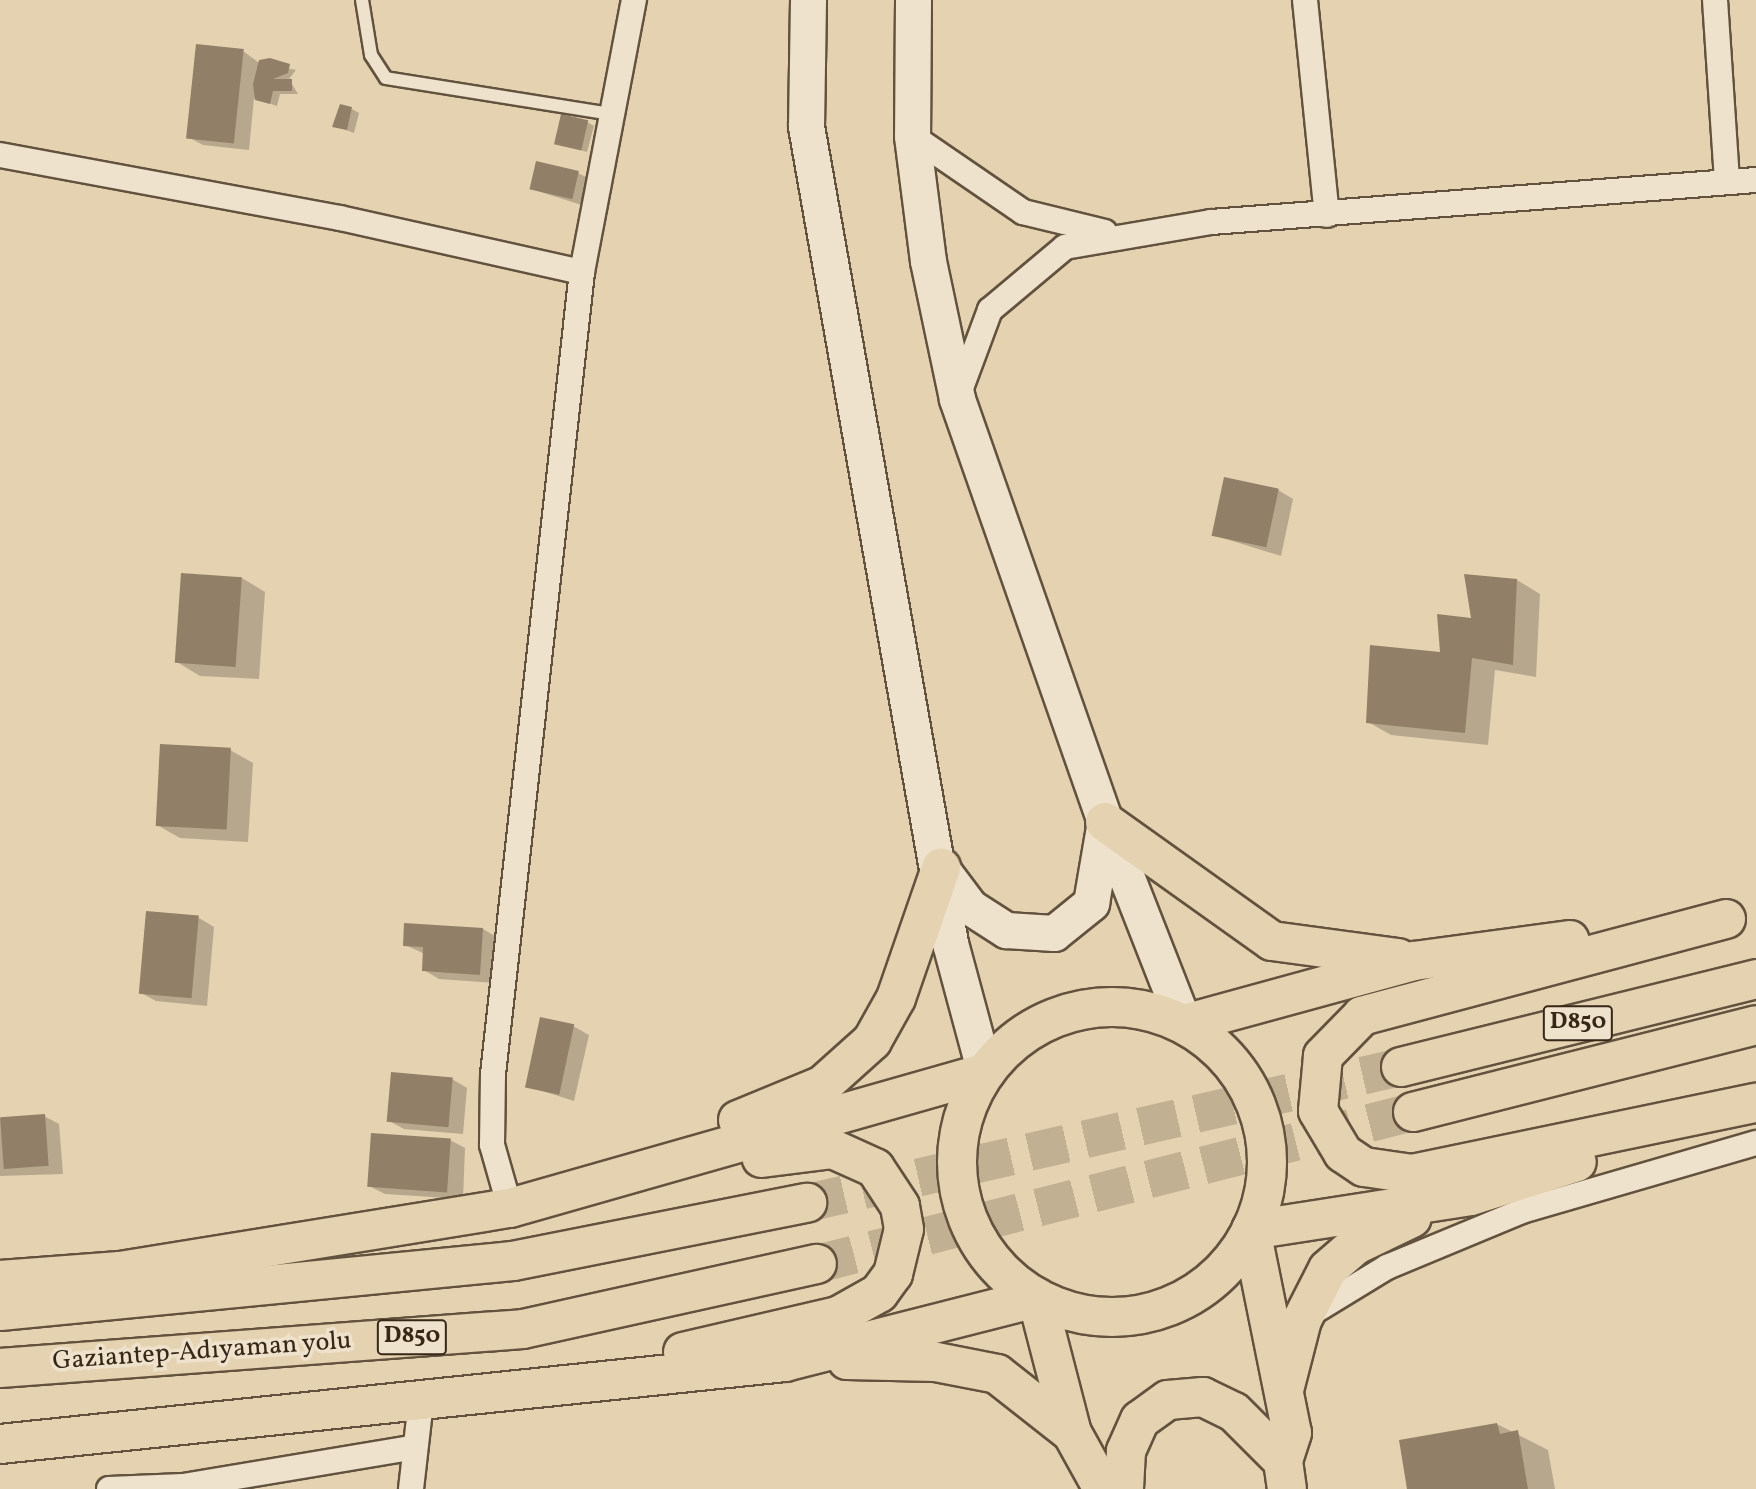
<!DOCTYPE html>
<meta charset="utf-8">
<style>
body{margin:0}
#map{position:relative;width:1756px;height:1489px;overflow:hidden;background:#e5d2b1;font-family:Vollkorn,serif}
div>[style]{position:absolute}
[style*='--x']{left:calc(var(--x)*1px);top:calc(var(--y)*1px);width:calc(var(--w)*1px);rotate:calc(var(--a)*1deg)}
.shadow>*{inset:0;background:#0003}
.building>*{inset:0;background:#918067;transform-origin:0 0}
.highway-tunnel>*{height:38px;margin-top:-19px;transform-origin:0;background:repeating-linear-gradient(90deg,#c2b092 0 38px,transparent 0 57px)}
.roads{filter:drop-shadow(2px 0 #62523e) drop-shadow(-2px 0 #62523e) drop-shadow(0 2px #62523e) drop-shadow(0 -2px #62523e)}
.lane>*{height:12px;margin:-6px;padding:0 6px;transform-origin:6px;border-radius:6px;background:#eee2cc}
.street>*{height:24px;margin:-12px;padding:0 12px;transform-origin:12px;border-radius:12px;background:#eee2cc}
.secondary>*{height:35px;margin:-17.5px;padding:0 17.5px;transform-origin:17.5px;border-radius:17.5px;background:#eee2cc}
.primary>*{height:38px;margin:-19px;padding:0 19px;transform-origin:19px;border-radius:19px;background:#e5d2b1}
.primary>.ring{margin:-19px;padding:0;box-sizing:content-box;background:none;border:38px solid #e5d2b1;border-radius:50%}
.highway>*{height:38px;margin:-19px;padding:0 19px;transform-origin:19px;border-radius:19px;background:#e5d2b1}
span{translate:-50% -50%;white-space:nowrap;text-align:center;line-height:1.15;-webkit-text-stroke:7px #eee2cc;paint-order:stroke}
.shield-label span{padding:2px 5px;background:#eee2cc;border:2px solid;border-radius:5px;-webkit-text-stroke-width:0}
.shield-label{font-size:24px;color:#362717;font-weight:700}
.street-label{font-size:26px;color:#362717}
</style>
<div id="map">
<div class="shadow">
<i style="clip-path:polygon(243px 51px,258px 62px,296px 70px,289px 79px,298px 94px,280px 94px,277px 106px,254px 98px,249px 150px,203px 145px,188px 137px)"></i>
<i style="clip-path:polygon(352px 109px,359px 113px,354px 133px,335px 126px)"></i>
<i style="clip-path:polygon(587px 122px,594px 126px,587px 152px,556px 143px)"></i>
<i style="clip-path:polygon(578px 173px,594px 181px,588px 207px,531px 189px)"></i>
<i style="clip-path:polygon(1278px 490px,1293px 499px,1281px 556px,1213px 535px)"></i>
<i style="clip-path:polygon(242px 578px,265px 592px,259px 679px,200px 676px,177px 662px)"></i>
<i style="clip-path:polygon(1517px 580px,1540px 594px,1536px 677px,1495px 670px,1488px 745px,1391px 735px,1368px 722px)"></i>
<i style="clip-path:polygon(230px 750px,253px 763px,248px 842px,180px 838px,157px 825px)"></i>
<i style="clip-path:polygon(199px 918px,214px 927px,207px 1006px,156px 1001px,141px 993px)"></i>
<i style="clip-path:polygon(483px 929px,498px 938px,495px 983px,439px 979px,424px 970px,425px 954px,405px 945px)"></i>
<i style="clip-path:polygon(573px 1026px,589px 1035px,574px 1101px,527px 1086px)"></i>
<i style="clip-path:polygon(452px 1079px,467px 1088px,463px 1134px,404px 1129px,389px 1121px)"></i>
<i style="clip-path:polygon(44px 1116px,59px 1124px,63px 1174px,0 1176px,0 1119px)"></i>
<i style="clip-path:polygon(450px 1140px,465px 1148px,463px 1199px,385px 1194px,369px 1186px)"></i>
<i style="clip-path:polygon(1497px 1424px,1548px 1450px,1555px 1489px,1409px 1489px)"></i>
</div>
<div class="building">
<i style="left:196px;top:44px;width:48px;height:95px;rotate:6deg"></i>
<i style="clip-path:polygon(270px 58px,290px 64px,288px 73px,273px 79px,292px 79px,292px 91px,273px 91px,270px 104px,255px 100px,253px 84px,259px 60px)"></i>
<i style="clip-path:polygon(340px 104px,352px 107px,347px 130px,332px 127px)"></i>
<i style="left:561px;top:114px;width:28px;height:31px;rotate:13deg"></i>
<i style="left:536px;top:161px;width:44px;height:29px;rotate:13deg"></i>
<i style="left:1224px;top:477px;width:56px;height:60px;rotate:12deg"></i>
<i style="left:181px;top:573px;width:61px;height:90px;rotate:4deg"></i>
<i style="clip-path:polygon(1464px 574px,1517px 579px,1513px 665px,1472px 658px,1465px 733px,1366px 723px,1370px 645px,1440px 652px,1437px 614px,1471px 618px)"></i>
<i style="left:160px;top:744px;width:71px;height:82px;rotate:3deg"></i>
<i style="left:146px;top:911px;width:53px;height:83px;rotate:5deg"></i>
<i style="clip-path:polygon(404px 923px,483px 928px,480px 975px,422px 971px,423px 947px,403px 946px)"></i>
<i style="left:540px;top:1017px;width:35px;height:72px;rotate:12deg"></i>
<i style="left:391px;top:1072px;width:62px;height:50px;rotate:5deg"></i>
<i style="left:45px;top:1114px;width:52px;height:45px;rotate:86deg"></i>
<i style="left:371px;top:1133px;width:80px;height:54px;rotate:4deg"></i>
<i style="clip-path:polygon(1497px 1423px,1500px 1434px,1518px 1430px,1528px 1489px,1407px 1489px,1399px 1440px)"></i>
</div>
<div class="highway-tunnel">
<i style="--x:807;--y:1203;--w:609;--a:-12.9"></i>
<i style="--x:817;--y:1264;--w:615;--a:-14.31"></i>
</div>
<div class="roads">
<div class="lane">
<i style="--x:362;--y:0;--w:56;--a:80.7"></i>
<i style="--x:371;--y:55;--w:27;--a:57"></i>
<i style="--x:386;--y:78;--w:229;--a:9.1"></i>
</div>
<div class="street">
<i style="--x:1305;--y:0;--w:216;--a:84.2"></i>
<i style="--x:1715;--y:0;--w:182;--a:86.2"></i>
<i style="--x:912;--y:136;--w:135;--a:34.4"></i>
<i style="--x:1023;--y:212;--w:84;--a:13.7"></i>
<i style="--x:0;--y:155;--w:346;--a:10.5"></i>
<i style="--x:340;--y:218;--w:248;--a:12.6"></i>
<i style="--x:958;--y:396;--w:92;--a:-69.6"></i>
<i style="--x:990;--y:310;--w:98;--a:-40"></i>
<i style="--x:1065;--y:247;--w:148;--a:-9.7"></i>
<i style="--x:1211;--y:222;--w:547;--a:-4.41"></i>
<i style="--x:510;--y:1208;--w:66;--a:-105.9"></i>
<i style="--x:492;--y:1145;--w:71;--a:-89.2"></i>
<i style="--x:493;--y:1074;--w:807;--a:-83.67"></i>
<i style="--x:582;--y:272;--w:277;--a:-79.2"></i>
<i style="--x:1305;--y:1317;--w:96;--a:-31.4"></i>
<i style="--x:1387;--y:1267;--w:146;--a:-22.5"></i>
<i style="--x:1522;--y:1211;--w:244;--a:-16.2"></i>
<i style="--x:109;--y:1489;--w:74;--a:-2.3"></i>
<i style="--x:183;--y:1486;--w:235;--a:-9.5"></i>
<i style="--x:411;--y:1489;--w:89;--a:-83.5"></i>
</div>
<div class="secondary">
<i style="--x:808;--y:0;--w:126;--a:90.9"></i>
<i style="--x:806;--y:126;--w:830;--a:80"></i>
<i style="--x:950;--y:943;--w:135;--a:74.9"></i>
<i style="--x:913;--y:0;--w:136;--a:90.4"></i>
<i style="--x:912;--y:136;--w:126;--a:82.7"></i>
<i style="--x:928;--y:261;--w:141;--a:78.1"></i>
<i style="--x:957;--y:399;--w:448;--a:70.7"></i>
<i style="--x:1105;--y:822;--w:217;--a:68.6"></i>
<i style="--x:943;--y:871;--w:45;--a:53.1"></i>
<i style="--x:970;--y:907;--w:43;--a:32.6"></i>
<i style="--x:1006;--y:930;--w:48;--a:3.6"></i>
<i style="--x:1054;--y:933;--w:48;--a:-39"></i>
<i style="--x:1091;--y:903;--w:77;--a:-80.3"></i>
</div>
<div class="primary">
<i class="ring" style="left:957px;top:1007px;width:272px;height:272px"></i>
<i style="--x:1251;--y:1230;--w:207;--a:78.6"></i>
<i style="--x:1292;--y:1433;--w:29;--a:108"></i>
<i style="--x:1283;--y:1461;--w:28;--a:82"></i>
<i style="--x:1037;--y:1298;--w:139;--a:75.5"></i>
<i style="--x:1072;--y:1433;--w:64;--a:61"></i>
<i style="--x:1124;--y:1489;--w:38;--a:-87"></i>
<i style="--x:1126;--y:1451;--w:34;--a:-66"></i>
<i style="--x:1140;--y:1420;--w:34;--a:-36"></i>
<i style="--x:1168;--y:1400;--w:35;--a:-5"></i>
<i style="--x:1203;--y:1397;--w:34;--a:26"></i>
<i style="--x:1234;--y:1412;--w:69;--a:45"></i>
</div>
<div class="highway">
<i style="--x:1105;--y:822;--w:205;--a:35.5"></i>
<i style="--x:1272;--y:941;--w:127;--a:7.7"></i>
<i style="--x:1726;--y:919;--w:377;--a:165.1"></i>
<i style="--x:1362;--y:1016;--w:56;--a:134.3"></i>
<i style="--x:1323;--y:1056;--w:55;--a:95.2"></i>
<i style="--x:1318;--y:1111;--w:49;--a:59.2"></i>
<i style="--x:1343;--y:1153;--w:25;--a:34"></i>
<i style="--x:1364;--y:1167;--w:49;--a:8.3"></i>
<i style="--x:1412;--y:1174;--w:351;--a:-11.7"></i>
<i style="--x:1184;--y:1024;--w:238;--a:-15.3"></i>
<i style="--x:1414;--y:961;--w:157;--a:-7.7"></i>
<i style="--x:1401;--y:1067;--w:366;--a:-13.9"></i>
<i style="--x:1413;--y:1112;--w:354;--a:-14.2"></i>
<i style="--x:738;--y:1120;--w:92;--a:-22.4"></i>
<i style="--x:823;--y:1085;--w:66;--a:-41.9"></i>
<i style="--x:872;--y:1041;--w:49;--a:-60.8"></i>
<i style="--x:896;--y:998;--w:138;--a:-70.9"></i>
<i style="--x:1251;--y:1230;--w:223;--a:-8.8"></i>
<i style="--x:1471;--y:1196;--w:111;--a:-17.8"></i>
<i style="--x:0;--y:1280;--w:120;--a:-4.3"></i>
<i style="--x:120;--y:1271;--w:395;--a:-9.2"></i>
<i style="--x:510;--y:1208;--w:494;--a:-15.9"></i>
<i style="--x:0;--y:1311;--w:515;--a:-5.57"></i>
<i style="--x:513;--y:1261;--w:300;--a:-11.2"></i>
<i style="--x:683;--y:1352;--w:159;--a:-13.1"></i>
<i style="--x:838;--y:1316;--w:47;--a:-29.3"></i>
<i style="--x:879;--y:1293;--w:24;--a:-54"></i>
<i style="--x:893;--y:1274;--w:46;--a:-76.3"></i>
<i style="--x:904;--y:1229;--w:23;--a:-100"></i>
<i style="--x:900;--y:1206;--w:45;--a:-123.3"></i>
<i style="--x:875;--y:1168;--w:46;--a:-155.7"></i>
<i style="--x:833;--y:1149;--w:72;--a:172.8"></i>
<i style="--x:847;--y:1360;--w:89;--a:1.3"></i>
<i style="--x:936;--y:1362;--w:62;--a:11.1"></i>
<i style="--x:997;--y:1374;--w:95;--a:38.2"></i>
<i style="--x:0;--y:1368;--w:524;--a:-4.26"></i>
<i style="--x:523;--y:1329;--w:301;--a:-12.5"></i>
<i style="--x:1284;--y:1390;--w:72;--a:-75.6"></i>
<i style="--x:1302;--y:1320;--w:57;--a:-63"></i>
<i style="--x:1328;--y:1269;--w:35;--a:-41"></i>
<i style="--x:1354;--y:1246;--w:64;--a:-25.8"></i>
<i style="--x:0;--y:1444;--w:789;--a:-5.96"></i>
<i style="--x:785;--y:1362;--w:260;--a:-14.3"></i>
</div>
</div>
<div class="shield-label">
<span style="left:1578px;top:1023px">D850</span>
<span style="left:412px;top:1337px">D850</span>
</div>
<div class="street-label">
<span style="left:202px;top:1352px;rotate:-4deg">Gaziantep-Adıyaman yolu</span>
</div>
</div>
